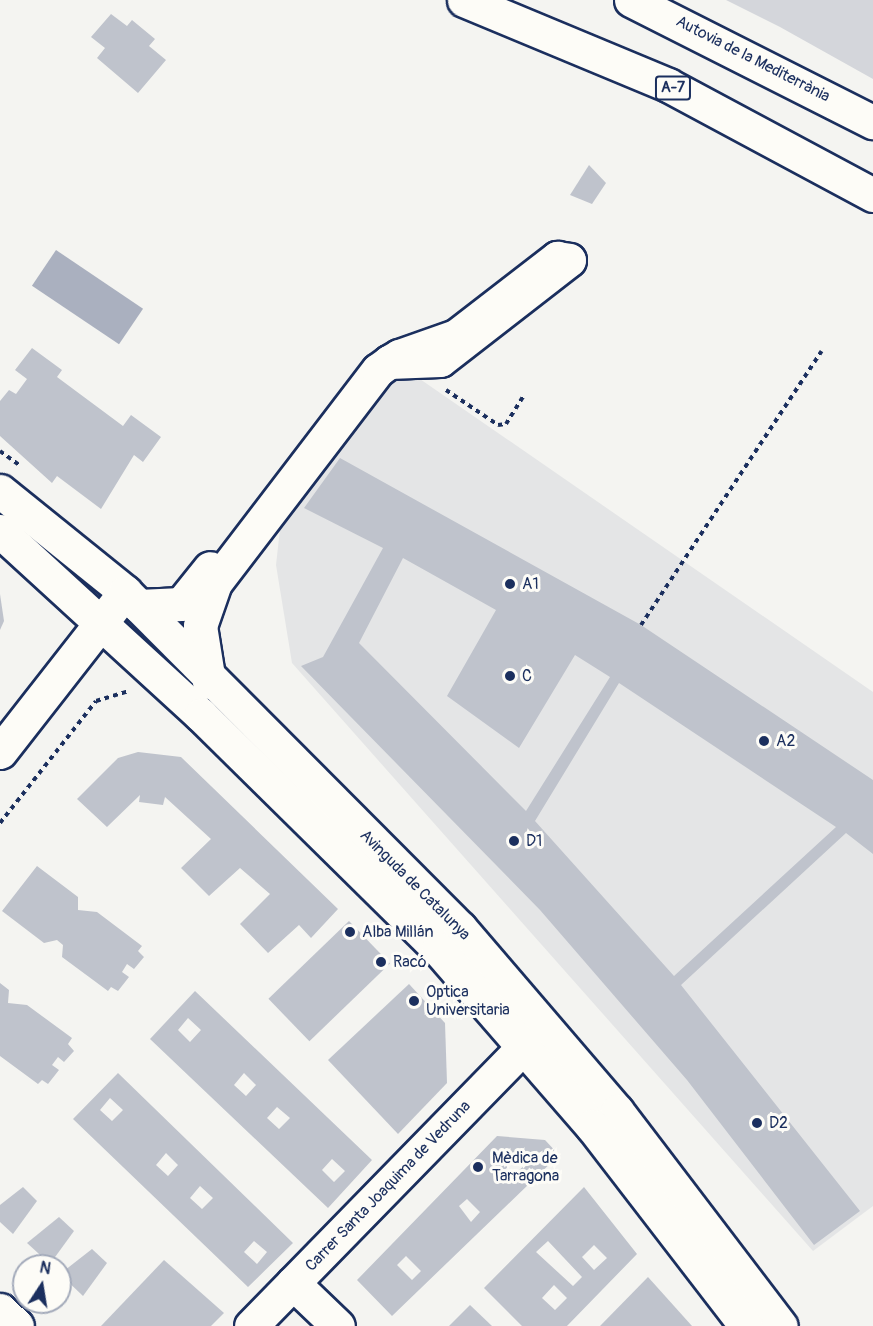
<!DOCTYPE html>
<meta charset="utf-8">
<style>
body{margin:0}
#map{position:relative;width:873px;height:1326px;overflow:hidden;background:#f4f4f1;font-family:Pangolin,sans-serif}
div>[style]{position:absolute}
[style*='--x']{left:calc(var(--x)*1px);top:calc(var(--y)*1px);width:calc(var(--w)*1px);rotate:calc(var(--a)*1deg)}
.built>*{inset:0;background:#e4e5e6}
.green>*{inset:0;background:#d4d6db}
.water>*{inset:0;background:#aab0bf;transform-origin:0 0}
.building>*{inset:0;background:#bfc3cc;transform-origin:0 0}
.path>*{height:4px;margin-top:-2px;transform-origin:0;background:repeating-linear-gradient(90deg,#1b2f5e 0 4.5px,transparent 0 9px)}
.roads{filter:drop-shadow(2px 0 #1b2f5e) drop-shadow(-2px 0 #1b2f5e) drop-shadow(0 2px #1b2f5e) drop-shadow(0 -2px #1b2f5e)}
.minor>*{height:33px;margin:-16.5px;padding:0 16.5px;transform-origin:16.5px;border-radius:16.5px;background:#fdfcf7}
.highway>*{height:33px;margin:-16.5px;padding:0 16.5px;transform-origin:16.5px;border-radius:16.5px;background:#fdfcf7}
.dots>*{width:16px;height:16px;translate:-50% -50%;box-sizing:border-box;border:3px solid #fdfcf7;border-radius:50%}
span{translate:-50% -50%;white-space:nowrap;text-align:center;line-height:1.15;-webkit-text-stroke:6px #fdfcf7;paint-order:stroke}
.shield-label span{padding:2px 4px;background:#fdfcf7;border:2px solid;border-radius:4px;-webkit-text-stroke-width:0}
.shield-label{font-size:15px;color:#1b2f5e;font-weight:700}
.street-label{font-size:16px;color:#1b2f5e}
.poi-label{font-size:16px;color:#1b2f5e}
.left{translate:0 -50%;text-align:left}
.north{position:absolute;left:12px;top:1254px;width:60px;height:60px;box-sizing:border-box;background:#fdfcf7;border:2px solid #a3aaba;border-radius:50%;rotate:12deg;font-size:16px;font-weight:700;line-height:24px;text-align:center;color:#1b2f5e}
.north::after{content:'';display:block;margin:auto;width:21px;height:27px;background:#1b2f5e;clip-path:polygon(50% 0,100% 100%,50% 72%,0 100%)}
</style>
<div id="map">
<div class="built">
<i style="clip-path:polygon(417px 377px,873px 692px,873px 1206px,813px 1251px,292px 663px,276px 565px,283px 502px,333px 439px,345px 445px,396px 378px)"></i>
</div>
<div class="green">
<i style="clip-path:polygon(726px 0,873px 0,873px 79px,780px 27px)"></i>
</div>
<div class="water">
<i style="left:56px;top:250px;width:105px;height:43px;rotate:34deg"></i>
</div>
<div class="building">
<i style="clip-path:polygon(111px 14px,127px 26px,132px 20px,155px 39px,149px 46px,166px 60px,138px 93px,97px 58px,105px 48px,91px 37px)"></i>
<i style="clip-path:polygon(589px 165px,606px 183px,592px 204px,570px 195px)"></i>
<i style="clip-path:polygon(32px 348px,62px 370px,57px 377px,123px 426px,131px 415px,161px 437px,143px 462px,134px 455px,101px 509px,57px 476px,52px 483px,0 436px,0 401px,9px 390px,16px 394px,27px 379px,15px 370px)"></i>
<i style="clip-path:polygon(evenodd,340px 458px,641px 625px,873px 780px,873px 854px,846px 833px,681px 985px,860px 1211px,814px 1245px,687px 1080px,540px 910px,301px 666px,323px 657px,383px 548px,304px 508px,340px 458px,403px 558px,496px 610px,447px 696px,519px 748px,575px 655px,610px 677px,526px 811px,359px 643px,403px 558px,340px 458px,619px 683px,836px 827px,674px 976px,535px 821px,619px 683px)"></i>
<i style="clip-path:polygon(0 594px,4px 621px,0 630px)"></i>
<i style="clip-path:polygon(138px 752px,181px 757px,338px 909px,311px 938px,299px 925px,268px 953px,240px 924px,270px 894px,240px 868px,209px 896px,181px 868px,211px 839px,165px 797px,163px 805px,139px 802px,140px 795px,107px 827px,77px 799px,118px 758px)"></i>
<i style="clip-path:polygon(37px 866px,78px 897px,78px 910px,97px 912px,142px 946px,138px 951px,144px 957px,134px 969px,127px 964px,122px 972px,129px 977px,118px 991px,111px 987px,108px 991px,62px 957px,63px 945px,57px 940px,44px 943px,2px 911px)"></i>
<i style="left:349px;top:921px;width:59px;height:112px;rotate:46deg"></i>
<i style="clip-path:polygon(0 983px,9px 990px,8px 1003px,27px 1005px,72px 1038px,68px 1044px,74px 1051px,64px 1062px,58px 1057px,52px 1065px,59px 1070px,48px 1084px,42px 1080px,38px 1084px,0 1056px)"></i>
<i style="clip-path:polygon(409px 984px,445px 1023px,447px 1083px,398px 1134px,328px 1060px)"></i>
<i style="clip-path:polygon(evenodd,195px 991px,372px 1160px,328px 1208px,150px 1039px,195px 991px,188px 1018px,201px 1030px,190px 1042px,178px 1030px,188px 1018px,195px 991px,244px 1073px,256px 1085px,246px 1096px,234px 1085px,244px 1073px,195px 991px,277px 1107px,290px 1118px,279px 1129px,267px 1118px,277px 1107px,195px 991px,332px 1159px,345px 1171px,334px 1182px,322px 1170px,332px 1159px)"></i>
<i style="clip-path:polygon(evenodd,118px 1073px,293px 1243px,248px 1287px,73px 1119px,118px 1073px,110px 1098px,123px 1110px,112px 1121px,100px 1110px,110px 1098px,118px 1073px,166px 1153px,178px 1165px,168px 1176px,156px 1165px,166px 1153px,118px 1073px,200px 1186px,213px 1198px,202px 1209px,190px 1198px,200px 1186px,118px 1073px,254px 1241px,267px 1252px,257px 1264px,244px 1252px,254px 1241px)"></i>
<i style="clip-path:polygon(evenodd,497px 1136px,545px 1140px,559px 1155px,392px 1316px,357px 1280px,497px 1136px,522px 1148px,532px 1159px,511px 1177px,505px 1170px,522px 1148px,497px 1136px,467px 1199px,480px 1212px,471px 1222px,459px 1206px,467px 1199px,497px 1136px,406px 1256px,421px 1271px,412px 1280px,397px 1265px,406px 1256px)"></i>
<i style="clip-path:polygon(23px 1187px,37px 1201px,13px 1234px,0 1222px,0 1205px)"></i>
<i style="clip-path:polygon(evenodd,584px 1187px,637px 1254px,567px 1326px,522px 1326px,484px 1288px,584px 1187px,548px 1241px,582px 1277px,573px 1286px,536px 1252px,548px 1241px,584px 1187px,594px 1245px,607px 1258px,594px 1270px,582px 1257px,594px 1245px,584px 1187px,554px 1285px,567px 1298px,555px 1310px,542px 1298px,554px 1285px)"></i>
<i style="clip-path:polygon(59px 1217px,74px 1231px,50px 1264px,27px 1243px)"></i>
<i style="clip-path:polygon(92px 1249px,107px 1263px,83px 1296px,60px 1274px)"></i>
<i style="clip-path:polygon(164px 1260px,224px 1313px,211px 1326px,101px 1326px)"></i>
<i style="clip-path:polygon(648px 1277px,692px 1326px,600px 1326px)"></i>
<i style="clip-path:polygon(470px 1305px,492px 1326px,449px 1326px)"></i>
</div>
<div class="path">
<i style="--x:446;--y:390;--w:63;--a:33.9"></i>
<i style="--x:498;--y:425;--w:8;--a:-7"></i>
<i style="--x:506;--y:424;--w:34;--a:-58"></i>
<i style="--x:0;--y:451;--w:24;--a:36"></i>
<i style="--x:641;--y:625;--w:328;--a:-56.6"></i>
<i style="--x:0;--y:823;--w:155;--a:-51.8"></i>
<i style="--x:96;--y:701;--w:34;--a:-17"></i>
</div>
<div class="roads">
<div class="minor">
<i style="--x:0;--y:491;--w:161;--a:38.9"></i>
<i style="--x:125;--y:592;--w:474;--a:45.1"></i>
<i style="--x:460;--y:928;--w:241;--a:49.4"></i>
<i style="--x:617;--y:1111;--w:270;--a:52.7"></i>
<i style="--x:0;--y:531;--w:273;--a:42.5"></i>
<i style="--x:201;--y:715;--w:333;--a:44.6"></i>
<i style="--x:438;--y:949;--w:235;--a:49"></i>
<i style="--x:592;--y:1126;--w:252;--a:52.4"></i>
<i style="--x:139;--y:606;--w:42;--a:-2.7"></i>
<i style="--x:181;--y:604;--w:46;--a:-51.1"></i>
<i style="--x:209;--y:682;--w:57;--a:-99.1"></i>
<i style="--x:200;--y:626;--w:46;--a:-70.8"></i>
<i style="--x:215;--y:583;--w:268;--a:-52.6"></i>
<i style="--x:378;--y:370;--w:14;--a:-36"></i>
<i style="--x:389;--y:362;--w:12;--a:-31"></i>
<i style="--x:399;--y:356;--w:60;--a:-19.3"></i>
<i style="--x:456;--y:336;--w:128;--a:-37.7"></i>
<i style="--x:557;--y:258;--w:12;--a:9"></i>
<i style="--x:569;--y:260;--w:163;--a:142.2"></i>
<i style="--x:440;--y:360;--w:51;--a:177.8"></i>
<i style="--x:0;--y:752;--w:187;--a:-52"></i>
<i style="--x:293;--y:1283;--w:62;--a:43.7"></i>
<i style="--x:0;--y:1310;--w:23;--a:43"></i>
<i style="--x:251;--y:1326;--w:391;--a:-45.7"></i>
</div>
<div class="highway">
<i style="--x:464;--y:0;--w:221;--a:22.6"></i>
<i style="--x:668;--y:85;--w:233;--a:28.2"></i>
<i style="--x:631;--y:0;--w:271;--a:26.8"></i>
</div>
</div>
<div class="dots">
<i style="left:510px;top:584px;background:#1b2f5e"></i>
<i style="left:510px;top:676px;background:#1b2f5e"></i>
<i style="left:764px;top:741px;background:#1b2f5e"></i>
<i style="left:514px;top:841px;background:#1b2f5e"></i>
<i style="left:350px;top:932px;background:#1b2f5e"></i>
<i style="left:381px;top:962px;background:#1b2f5e"></i>
<i style="left:414px;top:1001px;background:#1b2f5e"></i>
<i style="left:757px;top:1123px;background:#1b2f5e"></i>
<i style="left:478px;top:1167px;background:#1b2f5e"></i>
</div>
<div class="shield-label">
<span style="left:673px;top:88px">A-7</span>
</div>
<div class="street-label">
<span style="left:753px;top:59px;rotate:27deg">Autovia de la Mediterrània</span>
<span style="left:415px;top:885px;rotate:45deg">Avinguda de Catalunya</span>
<span style="left:388px;top:1186px;rotate:-46deg">Carrer Santa Joaquima de Vedruna</span>
</div>
<div class="poi-label">
<span class="left" style="left:522px;top:584px">A1</span>
<span class="left" style="left:522px;top:676px">C</span>
<span class="left" style="left:776px;top:741px">A2</span>
<span class="left" style="left:526px;top:841px">D1</span>
<span class="left" style="left:362px;top:932px">Alba Millán</span>
<span class="left" style="left:393px;top:962px">Racó</span>
<span class="left" style="left:426px;top:1001px">Optica<br>Universitaria</span>
<span class="left" style="left:769px;top:1123px">D2</span>
<span class="left" style="left:492px;top:1167px">Mèdica de<br>Tarragona</span>
</div>
<div class="north">N</div>
</div>
